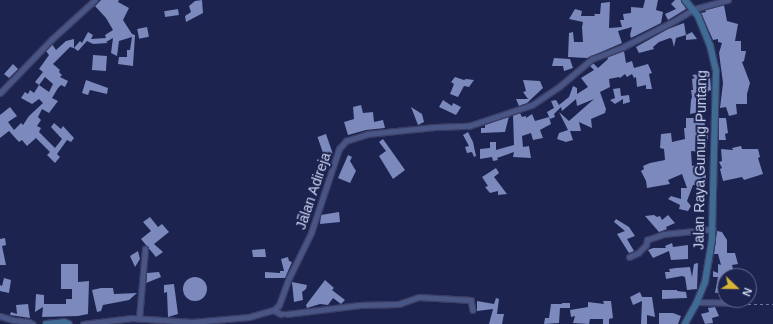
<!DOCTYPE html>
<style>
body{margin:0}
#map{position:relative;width:773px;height:324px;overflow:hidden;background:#1b234e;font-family:Helvetica,sans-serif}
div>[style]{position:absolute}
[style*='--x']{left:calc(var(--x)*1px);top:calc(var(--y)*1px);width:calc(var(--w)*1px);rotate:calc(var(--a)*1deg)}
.building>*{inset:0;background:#7b89bc;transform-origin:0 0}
.round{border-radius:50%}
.path>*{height:1px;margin-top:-0.5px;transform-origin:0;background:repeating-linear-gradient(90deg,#6e769a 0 3px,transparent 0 6px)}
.roads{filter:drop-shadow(1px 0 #3b3e65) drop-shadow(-1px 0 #3b3e65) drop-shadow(0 1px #3b3e65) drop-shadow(0 -1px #3b3e65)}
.street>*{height:4.5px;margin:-2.25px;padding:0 2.25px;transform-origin:2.25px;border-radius:2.25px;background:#495585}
.secondary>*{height:6px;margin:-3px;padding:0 3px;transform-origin:3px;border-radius:3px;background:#3f6c94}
span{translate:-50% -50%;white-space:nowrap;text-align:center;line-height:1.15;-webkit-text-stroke:4px #1b234e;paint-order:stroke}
.street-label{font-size:14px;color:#ced6f2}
.north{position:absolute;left:717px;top:268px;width:40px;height:40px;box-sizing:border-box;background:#1b234e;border:1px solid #636b90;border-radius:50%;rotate:112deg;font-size:11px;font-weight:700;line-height:16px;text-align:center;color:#ced6f2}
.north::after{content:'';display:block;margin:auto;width:14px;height:18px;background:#d8b434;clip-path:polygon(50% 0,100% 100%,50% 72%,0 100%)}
</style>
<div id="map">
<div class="building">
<i style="clip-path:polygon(101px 0,119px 0,118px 2px,129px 8px,123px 20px,132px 34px,135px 35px,133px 66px,118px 64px,119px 57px,127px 57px,127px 50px,130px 50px,132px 37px,119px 41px,117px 56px,111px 53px,113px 38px,106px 42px,108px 43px,93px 44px,87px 41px,78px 51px,74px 48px,80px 41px,82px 43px,88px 32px,93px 35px,91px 39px,106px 38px,105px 35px,113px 30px,106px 18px,95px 6px)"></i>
<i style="clip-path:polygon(202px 0,203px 13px,186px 22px,185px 16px,191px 12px,189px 6px,195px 1px)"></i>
<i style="clip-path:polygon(645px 0,658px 0,656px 10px,663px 12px,661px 23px,631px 38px,630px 35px,632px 27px,618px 31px,622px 43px,587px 58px,568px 57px,569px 33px,573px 32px,574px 42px,583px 42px,582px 27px,583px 22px,569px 19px,575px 9px,582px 11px,581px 16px,595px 16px,594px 14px,600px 14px,601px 3px,610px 2px,609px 28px,622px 27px,620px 20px,624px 20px,623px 14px,631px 13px,631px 7px,643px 8px)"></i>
<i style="clip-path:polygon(675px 0,681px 0,686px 9px,668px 20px,665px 14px,676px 9px,671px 4px)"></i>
<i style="clip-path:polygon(724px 5px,727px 21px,738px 24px,735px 41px,741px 41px,741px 51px,746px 51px,744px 61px,742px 62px,750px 83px,747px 94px,747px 104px,736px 104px,737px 114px,729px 116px,726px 107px,720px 108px,723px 83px,719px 53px,722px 43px,718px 42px,718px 39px,713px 40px,701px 13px,706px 12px,705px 10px)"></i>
<i style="left:178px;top:9px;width:6px;height:14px;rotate:81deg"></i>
<i style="clip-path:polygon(684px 23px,686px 35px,692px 32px,697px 39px,686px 40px,686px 35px,676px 38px,674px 47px,672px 39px,670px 38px,659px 42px,653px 47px,654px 49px,639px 53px,636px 47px,668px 29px)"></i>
<i style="left:147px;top:27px;width:10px;height:10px;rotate:79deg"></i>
<i style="clip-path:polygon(evenodd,74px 39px,74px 48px,70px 47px,53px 64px,60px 70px,59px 72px,62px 75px,60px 77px,68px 81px,65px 87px,61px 85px,58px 88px,52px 98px,58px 101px,49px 113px,42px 109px,38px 117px,41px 120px,37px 126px,41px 128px,39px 132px,55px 148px,62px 139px,51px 127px,54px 123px,61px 129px,63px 126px,74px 138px,71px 142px,67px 140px,57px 154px,60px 157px,55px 163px,47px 155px,50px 152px,36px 138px,27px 146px,22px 140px,19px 142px,9px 131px,0 138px,0 115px,10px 107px,17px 116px,8px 122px,14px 130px,21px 123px,23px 125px,29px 116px,43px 103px,39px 99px,32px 104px,21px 98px,25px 92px,28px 94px,30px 90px,34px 93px,39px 85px,35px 82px,43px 72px,39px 69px,49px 55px,46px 51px,52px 44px,56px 50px,66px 41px,74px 39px,45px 77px,53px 84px,49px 92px,39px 85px,45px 77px)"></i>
<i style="clip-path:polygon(624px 51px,626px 63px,632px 61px,634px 68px,648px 64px,652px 73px,649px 74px,652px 89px,646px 89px,646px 85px,637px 87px,636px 77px,634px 78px,632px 74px,627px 77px,625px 74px,620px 78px,619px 77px,609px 79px,610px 87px,600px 92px,606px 109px,605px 113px,591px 119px,592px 128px,579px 122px,581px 131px,570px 131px,573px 140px,566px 142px,557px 139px,559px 133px,568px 130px,559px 112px,569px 121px,594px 99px,577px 106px,576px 99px,562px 111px,561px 107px,554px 114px,555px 117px,550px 119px,547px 112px,554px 108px,551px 101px,556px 100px,559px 105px,569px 97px,573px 86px,577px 88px,577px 94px,588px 87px,581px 78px,594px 70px,590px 66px,593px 63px,598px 68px,608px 59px,607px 57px)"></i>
<i style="left:93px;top:55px;width:14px;height:15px;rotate:4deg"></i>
<i style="clip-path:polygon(554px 58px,570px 59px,573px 68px,564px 71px,563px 66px,552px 66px)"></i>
<i style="clip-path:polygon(13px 64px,18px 69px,9px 78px,4px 74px)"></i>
<i style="clip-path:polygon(707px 73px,708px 76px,710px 76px,711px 90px,707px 92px,705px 111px,690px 114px,691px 100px,692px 97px,691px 90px,693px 90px,692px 79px,695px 78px,692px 75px)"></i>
<i style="clip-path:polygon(455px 77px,464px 80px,466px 79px,474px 80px,469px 87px,464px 86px,458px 97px,450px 94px,454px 84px,451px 82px)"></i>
<i style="clip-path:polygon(86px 80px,108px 88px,107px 94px,90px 90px,88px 95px,82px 93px)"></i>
<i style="clip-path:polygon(523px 80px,540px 81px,543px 88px,527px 103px,519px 106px,516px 99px,528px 99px,523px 92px,526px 91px)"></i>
<i style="clip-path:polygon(620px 88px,621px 96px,629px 95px,630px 102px,623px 104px,623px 99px,615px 104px,610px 100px,615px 98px,613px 89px)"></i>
<i style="clip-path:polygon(443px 100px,452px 106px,453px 103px,461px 107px,456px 115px,439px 107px)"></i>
<i style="clip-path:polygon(361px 105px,363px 113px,373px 112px,374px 122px,383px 120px,385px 128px,366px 130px,348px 135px,344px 122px,354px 119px,353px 107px)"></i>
<i style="clip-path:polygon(411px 107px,422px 114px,424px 122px,418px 125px)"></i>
<i style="clip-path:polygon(520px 113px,522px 117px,526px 116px,526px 118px,532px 114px,535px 121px,549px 117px,551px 124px,540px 130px,543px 138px,533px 140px,531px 133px,522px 136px,523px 147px,529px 146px,531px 158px,513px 157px,514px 152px,497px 158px,498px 160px,493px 161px,492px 157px,480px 159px,480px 149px,490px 148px,490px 142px,496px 142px,496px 150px,514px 145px,513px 115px)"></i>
<i style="clip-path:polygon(509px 116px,505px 132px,481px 133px,481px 128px,485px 128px,485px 125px)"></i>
<i style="clip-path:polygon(686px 118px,704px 118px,706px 134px,708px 134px,708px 139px,704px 139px,704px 143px,701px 143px,701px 152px,691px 151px,692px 166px,699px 165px,699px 169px,704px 168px,706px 177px,706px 185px,693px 185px,687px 201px,691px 206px,688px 211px,679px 209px,680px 205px,668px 199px,671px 196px,681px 199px,681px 188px,687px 188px,682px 174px,668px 180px,670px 184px,647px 188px,646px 181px,641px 171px,644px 169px,643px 166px,650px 163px,665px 160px,664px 149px,660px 148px,661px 134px,671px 133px,672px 142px,685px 139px,684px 128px,686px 128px)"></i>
<i style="clip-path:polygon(719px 118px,726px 118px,728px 133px,725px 134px,726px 140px,719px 140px)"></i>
<i style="clip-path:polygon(468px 132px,473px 142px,476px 156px,474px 157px,472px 152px,467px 153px,465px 147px,469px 146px,463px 135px)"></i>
<i style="left:326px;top:134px;width:21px;height:9px;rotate:71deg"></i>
<i style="clip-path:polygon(383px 139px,405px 170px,393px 179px,379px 156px,386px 151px,379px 142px)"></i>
<i style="clip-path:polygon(741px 146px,742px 149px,758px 149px,760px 157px,758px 158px,763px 174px,744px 180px,742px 177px,723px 181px,720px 169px,722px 168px,719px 162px,722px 161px,721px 149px,733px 150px,732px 148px)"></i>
<i style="clip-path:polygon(348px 155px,352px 157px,350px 161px,356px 171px,350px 183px,338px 178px)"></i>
<i style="clip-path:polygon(496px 168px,499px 173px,494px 177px,507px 194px,498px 195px,498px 191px,490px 193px,485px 187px,488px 186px,482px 177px)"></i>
<i style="left:299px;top:210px;width:13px;height:9px;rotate:18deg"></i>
<i style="clip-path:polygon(339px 212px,340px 222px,320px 224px,321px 215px)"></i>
<i style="clip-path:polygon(654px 215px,657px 217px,660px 216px,662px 220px,668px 215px,675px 223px,666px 227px,667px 229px,659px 232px,645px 216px)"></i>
<i style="clip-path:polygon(150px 217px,158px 227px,162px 224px,169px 232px,154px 244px,163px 252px,156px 257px,141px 239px,151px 231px,143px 222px)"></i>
<i style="clip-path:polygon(616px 219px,629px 227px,635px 236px,627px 239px,634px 251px,629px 253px,617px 234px,625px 231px,614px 222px)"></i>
<i style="clip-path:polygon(717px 231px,722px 232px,727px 240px,727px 253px,735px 253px,738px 264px,732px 265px,734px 272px,726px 274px,730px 276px,725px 276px,725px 289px,722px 288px,722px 292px,715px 293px,718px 277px,713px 277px,713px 271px,718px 273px,718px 264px,721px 265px,718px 254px,714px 254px)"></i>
<i style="clip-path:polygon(5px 238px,6px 245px,2px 246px,6px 265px,0 265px,0 239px)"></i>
<i style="clip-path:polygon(672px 243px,673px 247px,688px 245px,688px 259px,671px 260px,669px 251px,653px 258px,648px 250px,653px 248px,666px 248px,665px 246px)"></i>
<i style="clip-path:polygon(265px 249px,266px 257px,253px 257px,252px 250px)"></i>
<i style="clip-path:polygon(138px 251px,140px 259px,135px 267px,130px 256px)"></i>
<i style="clip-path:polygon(288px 257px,289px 261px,292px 262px,285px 278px,265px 278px,265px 272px,280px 273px,280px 271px,284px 271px,281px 259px)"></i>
<i style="clip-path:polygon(698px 263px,697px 289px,687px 290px,685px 277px,682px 276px,666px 279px,665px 272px,670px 272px,669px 269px,676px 268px,690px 267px,692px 277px,694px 264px)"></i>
<i style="clip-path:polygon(61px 264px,78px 264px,78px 282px,89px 281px,88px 314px,78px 316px,42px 317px,43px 307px,35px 312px,36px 294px,44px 295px,44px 304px,66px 304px,66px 299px,72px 299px,72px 289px,61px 289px)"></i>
<i style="clip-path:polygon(159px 272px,161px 277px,146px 283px,147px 273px)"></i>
<i class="round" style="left:183px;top:277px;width:24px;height:24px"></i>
<i style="clip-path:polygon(4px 278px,11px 280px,9px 293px,0 291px,0 285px,2px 286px)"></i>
<i style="clip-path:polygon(325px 280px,334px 288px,332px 290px,345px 300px,341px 304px,333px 298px,328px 305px,320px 304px,307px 308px,306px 305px)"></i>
<i style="clip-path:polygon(292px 282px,307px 285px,306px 289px,302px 292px,303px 300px,294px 302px)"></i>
<i style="clip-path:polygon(174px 284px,178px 314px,168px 317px,167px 292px,164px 293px,164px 285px)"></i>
<i style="clip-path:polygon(101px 288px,113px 288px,114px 294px,137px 293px,129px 300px,103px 305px,101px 311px,97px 312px,92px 290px)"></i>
<i style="clip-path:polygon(662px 290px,677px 290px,677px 291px,686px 292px,687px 298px,662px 299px)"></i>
<i style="clip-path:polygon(640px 292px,642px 297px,652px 297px,655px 317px,647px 315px,647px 324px,641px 324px,642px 301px,633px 305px,630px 297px)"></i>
<i style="clip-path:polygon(496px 298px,499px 299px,497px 314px,504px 314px,502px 324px,489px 324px,493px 309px,477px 311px,477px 301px,494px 304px)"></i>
<i style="clip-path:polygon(603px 301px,611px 301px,613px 318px,609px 319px,609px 324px,603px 324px,603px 319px,590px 319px,589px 324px,573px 323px,575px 316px,571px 317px,570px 310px,588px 307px,588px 302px,604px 304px)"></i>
<i style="clip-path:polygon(562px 303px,570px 303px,570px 308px,560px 308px,559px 323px,544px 324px,545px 318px,549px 318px,551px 304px,562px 304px)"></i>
<i style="clip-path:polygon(28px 304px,30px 318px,10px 315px,11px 312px,17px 314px,16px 305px)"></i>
<i style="clip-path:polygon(715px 307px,719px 316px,712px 318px,713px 323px,705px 324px,701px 314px,709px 312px,708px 308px)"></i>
<i style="clip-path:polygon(659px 313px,673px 313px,681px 316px,678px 324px,659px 324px)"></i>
</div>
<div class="path">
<i style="--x:742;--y:304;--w:31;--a:0"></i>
</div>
<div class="roads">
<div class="street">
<i style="--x:0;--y:93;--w:74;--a:-46.1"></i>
<i style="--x:51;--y:40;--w:59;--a:-42.3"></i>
<i style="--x:629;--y:257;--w:10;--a:-24"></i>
<i style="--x:638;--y:253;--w:11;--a:-45"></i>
<i style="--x:646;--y:245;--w:5;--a:-79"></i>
<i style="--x:647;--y:240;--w:18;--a:-19"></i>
<i style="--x:664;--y:234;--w:49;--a:-5.8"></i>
<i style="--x:697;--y:302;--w:39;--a:1"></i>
<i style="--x:274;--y:310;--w:8;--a:30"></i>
<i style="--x:281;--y:314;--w:6;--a:0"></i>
<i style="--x:287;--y:314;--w:73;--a:-7.1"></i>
<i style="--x:359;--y:305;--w:40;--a:-1.4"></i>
<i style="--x:399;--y:304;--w:21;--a:-19"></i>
<i style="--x:419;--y:297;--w:52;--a:3.3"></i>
<i style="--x:471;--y:300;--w:10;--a:79"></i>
<i style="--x:0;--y:316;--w:14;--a:17"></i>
<i style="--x:13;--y:320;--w:16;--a:7"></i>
<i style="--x:29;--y:322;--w:4;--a:27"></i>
<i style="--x:139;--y:319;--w:70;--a:-85.1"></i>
<i style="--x:83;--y:324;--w:49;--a:-7"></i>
<i style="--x:132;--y:318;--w:60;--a:3.8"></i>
<i style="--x:192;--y:322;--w:57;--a:-5"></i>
<i style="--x:249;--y:317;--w:26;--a:-16"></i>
<i style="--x:274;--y:310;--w:7;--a:-45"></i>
<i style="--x:279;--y:305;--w:29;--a:-70"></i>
<i style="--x:289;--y:278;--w:50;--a:-63.9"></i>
<i style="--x:311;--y:233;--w:89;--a:-71.6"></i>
<i style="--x:339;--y:149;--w:11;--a:-49"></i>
<i style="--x:346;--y:141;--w:22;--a:-18"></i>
<i style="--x:367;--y:134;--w:68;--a:-5.9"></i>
<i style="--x:435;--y:127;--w:34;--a:-2"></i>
<i style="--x:469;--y:126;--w:66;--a:-18.4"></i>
<i style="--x:532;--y:105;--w:34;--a:-34"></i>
<i style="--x:560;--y:86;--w:42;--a:-40.2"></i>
<i style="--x:592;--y:59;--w:33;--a:-21"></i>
<i style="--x:623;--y:47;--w:59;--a:-27"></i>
<i style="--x:676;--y:20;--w:21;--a:-31"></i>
<i style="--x:694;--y:9;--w:35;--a:-15"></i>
</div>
<div class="secondary">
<i style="--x:685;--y:0;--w:21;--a:51"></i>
<i style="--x:698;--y:16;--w:31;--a:68"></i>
<i style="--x:710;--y:45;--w:27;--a:77"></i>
<i style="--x:716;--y:71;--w:169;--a:91.4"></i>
<i style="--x:712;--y:240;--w:43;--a:99.5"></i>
<i style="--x:705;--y:282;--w:22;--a:112"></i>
<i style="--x:697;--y:302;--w:25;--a:119"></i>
<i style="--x:46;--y:324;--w:18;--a:-6"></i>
<i style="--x:64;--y:322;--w:5;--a:22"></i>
</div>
</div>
<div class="street-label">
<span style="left:700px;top:160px;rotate:-89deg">Jalan Raya Gunung Puntang</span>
<span style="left:313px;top:191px;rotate:-71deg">Jalan Adireja</span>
</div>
<div class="north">N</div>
</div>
